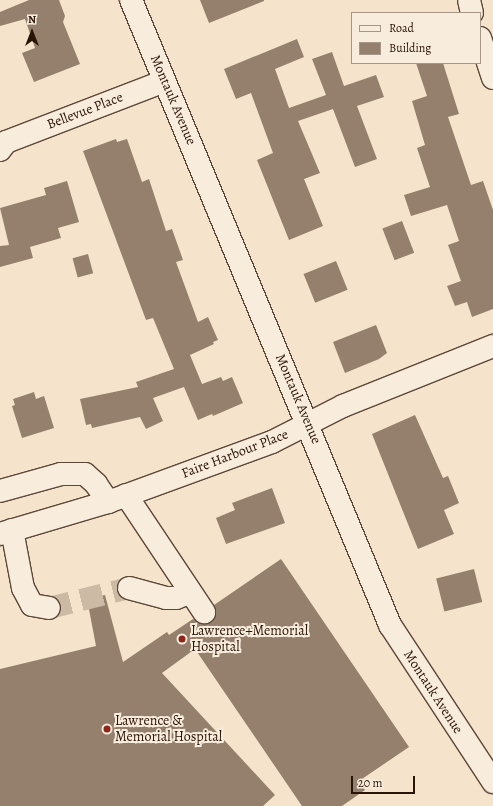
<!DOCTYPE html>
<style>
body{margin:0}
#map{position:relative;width:493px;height:806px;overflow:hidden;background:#f5e4cb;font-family:Alegreya,serif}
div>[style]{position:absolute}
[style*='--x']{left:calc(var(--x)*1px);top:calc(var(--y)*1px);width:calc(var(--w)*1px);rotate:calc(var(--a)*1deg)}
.building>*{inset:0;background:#94806d;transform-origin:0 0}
.minor-tunnel>*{height:22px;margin-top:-11px;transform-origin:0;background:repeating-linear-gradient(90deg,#ccbaa4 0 22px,transparent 0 33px)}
.roads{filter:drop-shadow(1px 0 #5d4738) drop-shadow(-1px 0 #5d4738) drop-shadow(0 1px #5d4738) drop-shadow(0 -1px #5d4738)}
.minor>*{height:22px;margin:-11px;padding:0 11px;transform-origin:11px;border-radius:11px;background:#f8eddd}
.dots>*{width:11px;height:11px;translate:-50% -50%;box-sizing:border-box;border:2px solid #f8eddd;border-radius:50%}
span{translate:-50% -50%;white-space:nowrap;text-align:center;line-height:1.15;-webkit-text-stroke:4px #f8eddd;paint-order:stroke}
.street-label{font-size:14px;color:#2a1307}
.poi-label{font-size:14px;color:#2a1307}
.left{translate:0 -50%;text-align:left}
.legend{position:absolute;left:351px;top:12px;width:130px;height:52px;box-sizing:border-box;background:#f8eddd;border:1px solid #a69687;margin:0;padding:5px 7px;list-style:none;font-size:12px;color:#2a1307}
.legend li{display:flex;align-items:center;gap:8px;height:20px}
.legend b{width:20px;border:1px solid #a69687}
.north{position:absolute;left:12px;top:12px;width:40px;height:40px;-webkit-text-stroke:3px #f8eddd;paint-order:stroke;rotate:0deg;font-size:11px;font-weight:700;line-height:16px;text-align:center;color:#2a1307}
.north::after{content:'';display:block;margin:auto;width:14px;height:18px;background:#2a1307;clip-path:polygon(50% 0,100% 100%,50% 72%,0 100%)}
.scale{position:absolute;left:351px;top:776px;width:64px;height:18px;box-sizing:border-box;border:2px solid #2a1307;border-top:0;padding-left:5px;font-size:12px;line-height:14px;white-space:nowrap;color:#2a1307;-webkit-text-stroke:3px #f8eddd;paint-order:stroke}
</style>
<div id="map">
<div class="building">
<i style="clip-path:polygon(29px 0,59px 0,65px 16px,63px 22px,80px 64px,34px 82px,22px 53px,35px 48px,25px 19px,0 26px,0 12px)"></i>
<i style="clip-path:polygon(200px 0,264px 0,264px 1px,209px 23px)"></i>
<i style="clip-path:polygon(297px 39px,304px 57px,275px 69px,289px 108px,326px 95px,312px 59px,332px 52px,344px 86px,376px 75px,384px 97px,357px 106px,377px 159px,355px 167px,333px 109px,298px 121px,320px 173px,304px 179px,323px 226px,289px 240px,257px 160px,273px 153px,251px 93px,236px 99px,224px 69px)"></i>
<i style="clip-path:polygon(416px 63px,443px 63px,459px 114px,448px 117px,471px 185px,483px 181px,493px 210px,493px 309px,472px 317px,467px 302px,455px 306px,447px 286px,461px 281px,448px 245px,459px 241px,447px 205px,411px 216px,404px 195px,430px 187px,417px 148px,425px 145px,412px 101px,427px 96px)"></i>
<i style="clip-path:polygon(116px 139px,117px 142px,127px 139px,142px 182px,149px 179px,166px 231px,172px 229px,183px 260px,176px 262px,198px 322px,208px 317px,218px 340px,213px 342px,214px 344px,190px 355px,202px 384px,221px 377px,223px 381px,232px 377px,243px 403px,213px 416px,212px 414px,198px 420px,184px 387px,153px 398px,163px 421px,146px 429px,140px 417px,92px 428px,91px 424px,86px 425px,80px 399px,138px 387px,136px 382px,174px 369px,153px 318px,146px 320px,83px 151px)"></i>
<i style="clip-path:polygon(67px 181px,79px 222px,58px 228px,61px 238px,30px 247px,33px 258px,0 267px,0 246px,9px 245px,0 208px,46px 195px,44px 188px)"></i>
<i style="left:402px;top:221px;width:34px;height:21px;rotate:69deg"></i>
<i style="left:88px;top:254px;width:20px;height:16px;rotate:75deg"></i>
<i style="left:336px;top:261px;width:31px;height:35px;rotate:68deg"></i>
<i style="clip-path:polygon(376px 325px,387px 353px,379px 359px,345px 373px,333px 342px)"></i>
<i style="clip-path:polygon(34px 392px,36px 399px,44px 396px,54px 428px,22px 438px,12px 406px,15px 405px,13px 399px)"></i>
<i style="clip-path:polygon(415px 415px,443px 478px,448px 476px,459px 503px,444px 510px,454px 534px,418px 549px,372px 434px)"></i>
<i style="clip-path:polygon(272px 488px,285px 523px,226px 544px,216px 518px,235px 510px,232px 503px)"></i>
<i style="clip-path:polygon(281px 559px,409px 747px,359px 781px,365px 790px,342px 806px,302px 806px,195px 649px,162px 673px,275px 795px,263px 806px,0 806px,0 669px,96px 646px,87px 599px,105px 595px,123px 662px,167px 632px,169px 635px,193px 619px,199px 623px,211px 623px,216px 612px,214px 605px)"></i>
<i style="left:474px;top:569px;width:34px;height:39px;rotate:76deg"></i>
</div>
<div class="minor-tunnel">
<i style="--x:49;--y:608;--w:82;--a:-14"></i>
</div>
<div class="roads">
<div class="minor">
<i style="--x:131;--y:0;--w:677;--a:67.49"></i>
<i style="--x:390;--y:625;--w:188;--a:56.7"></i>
<i style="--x:469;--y:0;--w:13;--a:77"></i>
<i style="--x:480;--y:38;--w:42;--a:72"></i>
<i style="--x:0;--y:150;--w:10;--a:-53"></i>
<i style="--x:6;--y:142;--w:170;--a:-21"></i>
<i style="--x:0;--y:491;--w:63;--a:-15.6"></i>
<i style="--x:61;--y:474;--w:24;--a:0"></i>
<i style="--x:85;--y:474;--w:15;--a:42"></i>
<i style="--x:96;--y:484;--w:22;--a:56"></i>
<i style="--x:126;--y:495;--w:141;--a:56.3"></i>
<i style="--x:12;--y:530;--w:59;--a:79.3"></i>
<i style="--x:23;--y:588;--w:19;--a:62"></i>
<i style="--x:32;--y:605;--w:17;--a:10"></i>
<i style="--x:0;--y:534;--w:113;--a:-16.5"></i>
<i style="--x:108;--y:502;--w:175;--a:-20.1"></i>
<i style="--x:272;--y:442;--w:80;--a:-26.9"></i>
<i style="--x:343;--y:406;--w:162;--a:-21.8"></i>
<i style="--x:129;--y:588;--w:38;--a:15"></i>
<i style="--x:166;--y:598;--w:10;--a:0"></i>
<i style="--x:176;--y:598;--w:14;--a:-21"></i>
</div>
</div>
<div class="dots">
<i style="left:182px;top:639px;background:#8f2418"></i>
<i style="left:107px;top:729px;background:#8f2418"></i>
</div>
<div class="street-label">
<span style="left:173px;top:100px;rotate:67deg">Montauk Avenue</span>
<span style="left:85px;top:111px;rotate:-21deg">Bellevue Place</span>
<span style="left:298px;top:399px;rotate:67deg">Montauk Avenue</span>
<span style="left:235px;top:454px;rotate:-21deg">Faire Harbour Place</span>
<span style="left:433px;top:692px;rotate:57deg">Montauk Avenue</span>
</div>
<div class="poi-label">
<span class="left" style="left:191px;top:639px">Lawrence+Memorial<br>Hospital</span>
<span class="left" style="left:115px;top:729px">Lawrence &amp;<br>Memorial Hospital</span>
</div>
<ul class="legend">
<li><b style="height:5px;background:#f8eddd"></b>Road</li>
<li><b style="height:11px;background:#94806d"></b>Building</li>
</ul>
<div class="north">N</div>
<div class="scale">20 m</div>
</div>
